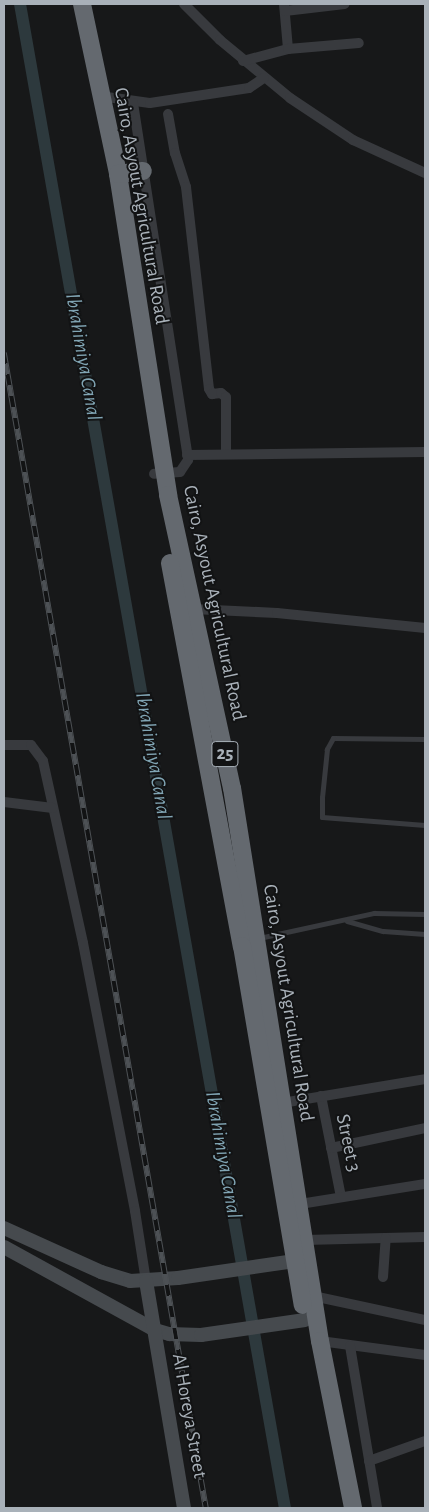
<!DOCTYPE html>
<style>
body{margin:0}
#map{position:relative;width:429px;height:1512px;overflow:hidden;background:#171819;font-family:"Alegreya Sans",sans-serif}
div>[style]{position:absolute}
[style*='--x']{left:calc(var(--x)*1px);top:calc(var(--y)*1px);width:calc(var(--w)*1px);rotate:calc(var(--a)*1deg)}
.canal>*{height:12px;margin:-6px;padding:0 6px;transform-origin:6px;border-radius:6px;background:#2d393d}
.lane>*{height:5px;margin:-2.5px;padding:0 2.5px;transform-origin:2.5px;border-radius:2.5px;background:#383a3e}
.street>*{height:10px;margin:-5px;padding:0 5px;transform-origin:5px;border-radius:5px;background:#383a3e}
.secondary>*{height:14px;margin:-7px;padding:0 7px;transform-origin:7px;border-radius:7px;background:#464a4e}
.highway>*{height:18px;margin:-9px;padding:0 9px;transform-origin:9px;border-radius:9px;background:#64696f}
.rail>*{height:5.5px;margin-top:-2.75px;transform-origin:0;background:repeating-linear-gradient(90deg,#121314 0 11px,#4d5155 0 22px);box-sizing:border-box;border-block:1px solid #4d5155}
span{translate:-50% -50%;white-space:nowrap;text-align:center;line-height:1.15;-webkit-text-stroke:4px #121314;paint-order:stroke}
.shield-label span{padding:1px 4px;background:#121314;border:1px solid;border-radius:4px;-webkit-text-stroke-width:0}
.shield-label{font-size:19px;color:#a9b1b9;font-weight:700}
.street-label{font-size:20px;color:#a9b1b9}
.water-label{font-size:21px;color:#81a5b4;font-style:italic}
.frame{position:absolute;inset:0;border:5px solid #a9b1b9;pointer-events:none}
</style>
<div id="map">
<div class="canal">
<i style="--x:20;--y:4;--w:1527;--a:80.01"></i>
</div>
<div class="lane">
<i style="--x:425;--y:739;--w:92;--a:-179.4"></i>
<i style="--x:333;--y:738;--w:13;--a:119"></i>
<i style="--x:327;--y:749;--w:48;--a:95.9"></i>
<i style="--x:322;--y:797;--w:20;--a:90"></i>
<i style="--x:322;--y:817;--w:103;--a:4.4"></i>
<i style="--x:347;--y:921;--w:37;--a:16"></i>
<i style="--x:383;--y:931;--w:42;--a:4.1"></i>
<i style="--x:259;--y:938;--w:118;--a:-12.3"></i>
<i style="--x:374;--y:913;--w:51;--a:1.1"></i>
</div>
<div class="street">
<i style="--x:184;--y:4;--w:51;--a:45"></i>
<i style="--x:220;--y:40;--w:91;--a:39.6"></i>
<i style="--x:290;--y:98;--w:76;--a:33.7"></i>
<i style="--x:353;--y:140;--w:79;--a:24.6"></i>
<i style="--x:284;--y:4;--w:45;--a:84.9"></i>
<i style="--x:285;--y:11;--w:60;--a:-6.7"></i>
<i style="--x:243;--y:61;--w:47;--a:-14.9"></i>
<i style="--x:288;--y:49;--w:71;--a:-4.8"></i>
<i style="--x:100;--y:96;--w:50;--a:8"></i>
<i style="--x:150;--y:103;--w:100;--a:-8.6"></i>
<i style="--x:249;--y:88;--w:18;--a:-34"></i>
<i style="--x:133;--y:103;--w:361;--a:81.2"></i>
<i style="--x:188;--y:460;--w:14;--a:124"></i>
<i style="--x:180;--y:472;--w:26;--a:176"></i>
<i style="--x:168;--y:114;--w:40;--a:80"></i>
<i style="--x:175;--y:153;--w:36;--a:72"></i>
<i style="--x:186;--y:187;--w:203;--a:83.5"></i>
<i style="--x:209;--y:389;--w:6;--a:59"></i>
<i style="--x:212;--y:394;--w:9;--a:-6"></i>
<i style="--x:221;--y:393;--w:6;--a:39"></i>
<i style="--x:226;--y:397;--w:57;--a:90"></i>
<i style="--x:187;--y:455;--w:238;--a:-0.7"></i>
<i style="--x:193;--y:609;--w:84;--a:2.7"></i>
<i style="--x:277;--y:613;--w:149;--a:5.8"></i>
<i style="--x:4;--y:745;--w:27;--a:0"></i>
<i style="--x:31;--y:745;--w:20;--a:53"></i>
<i style="--x:43;--y:761;--w:186;--a:77.6"></i>
<i style="--x:83;--y:943;--w:273;--a:79"></i>
<i style="--x:135;--y:1211;--w:71;--a:81.1"></i>
<i style="--x:4;--y:802;--w:49;--a:7"></i>
<i style="--x:321;--y:1096;--w:103;--a:78.8"></i>
<i style="--x:282;--y:1103;--w:145;--a:-9.5"></i>
<i style="--x:331;--y:1148;--w:96;--a:-12"></i>
<i style="--x:300;--y:1204;--w:127;--a:-9.1"></i>
<i style="--x:305;--y:1240;--w:120;--a:-1.4"></i>
<i style="--x:383;--y:1277;--w:39;--a:-86"></i>
<i style="--x:313;--y:1296;--w:115;--a:12.1"></i>
<i style="--x:320;--y:1341;--w:106;--a:7.6"></i>
<i style="--x:350;--y:1346;--w:164;--a:80.5"></i>
<i style="--x:369;--y:1461;--w:59;--a:-19.7"></i>
</div>
<div class="secondary">
<i style="--x:4;--y:1228;--w:107;--a:24.4"></i>
<i style="--x:101;--y:1272;--w:30;--a:17"></i>
<i style="--x:130;--y:1281;--w:48;--a:-3.6"></i>
<i style="--x:178;--y:1278;--w:118;--a:-8.3"></i>
<i style="--x:4;--y:1247;--w:172;--a:28.8"></i>
<i style="--x:155;--y:1330;--w:15;--a:16"></i>
<i style="--x:169;--y:1334;--w:32;--a:2"></i>
<i style="--x:201;--y:1335;--w:105;--a:-8.2"></i>
<i style="--x:146;--y:1281;--w:230;--a:80.5"></i>
</div>
<div class="highway">
<i style="--x:82;--y:4;--w:174;--a:78"></i>
<i style="--x:118;--y:174;--w:325;--a:81.1"></i>
<i style="--x:168;--y:495;--w:300;--a:77.7"></i>
<i style="--x:232;--y:788;--w:560;--a:80.96"></i>
<i style="--x:320;--y:1341;--w:170;--a:78.8"></i>
<i style="--x:118;--y:174;--w:25;--a:-7"></i>
<i style="--x:170;--y:563;--w:390;--a:79.4"></i>
<i style="--x:242;--y:946;--w:364;--a:80.4"></i>
</div>
<div class="rail">
<i style="--x:4;--y:353;--w:1173;--a:80.08"></i>
</div>
<div class="shield-label">
<span style="left:225px;top:754px">25</span>
</div>
<div class="street-label">
<span style="left:141px;top:206px;rotate:80deg">Cairo, Asyout Agricultural Road</span>
<span style="left:214px;top:603px;rotate:78deg">Cairo, Asyout Agricultural Road</span>
<span style="left:288px;top:1003px;rotate:81deg">Cairo, Asyout Agricultural Road</span>
<span style="left:348px;top:1143px;rotate:78deg">Street 3</span>
<span style="left:189px;top:1416px;rotate:80deg">Al Horeya Street</span>
</div>
<div class="water-label">
<span style="left:83px;top:357px;rotate:80deg">Ibrahimiya Canal</span>
<span style="left:153px;top:756px;rotate:80deg">Ibrahimiya Canal</span>
<span style="left:223px;top:1155px;rotate:80deg">Ibrahimiya Canal</span>
</div>
<div class="frame"></div>
</div>
